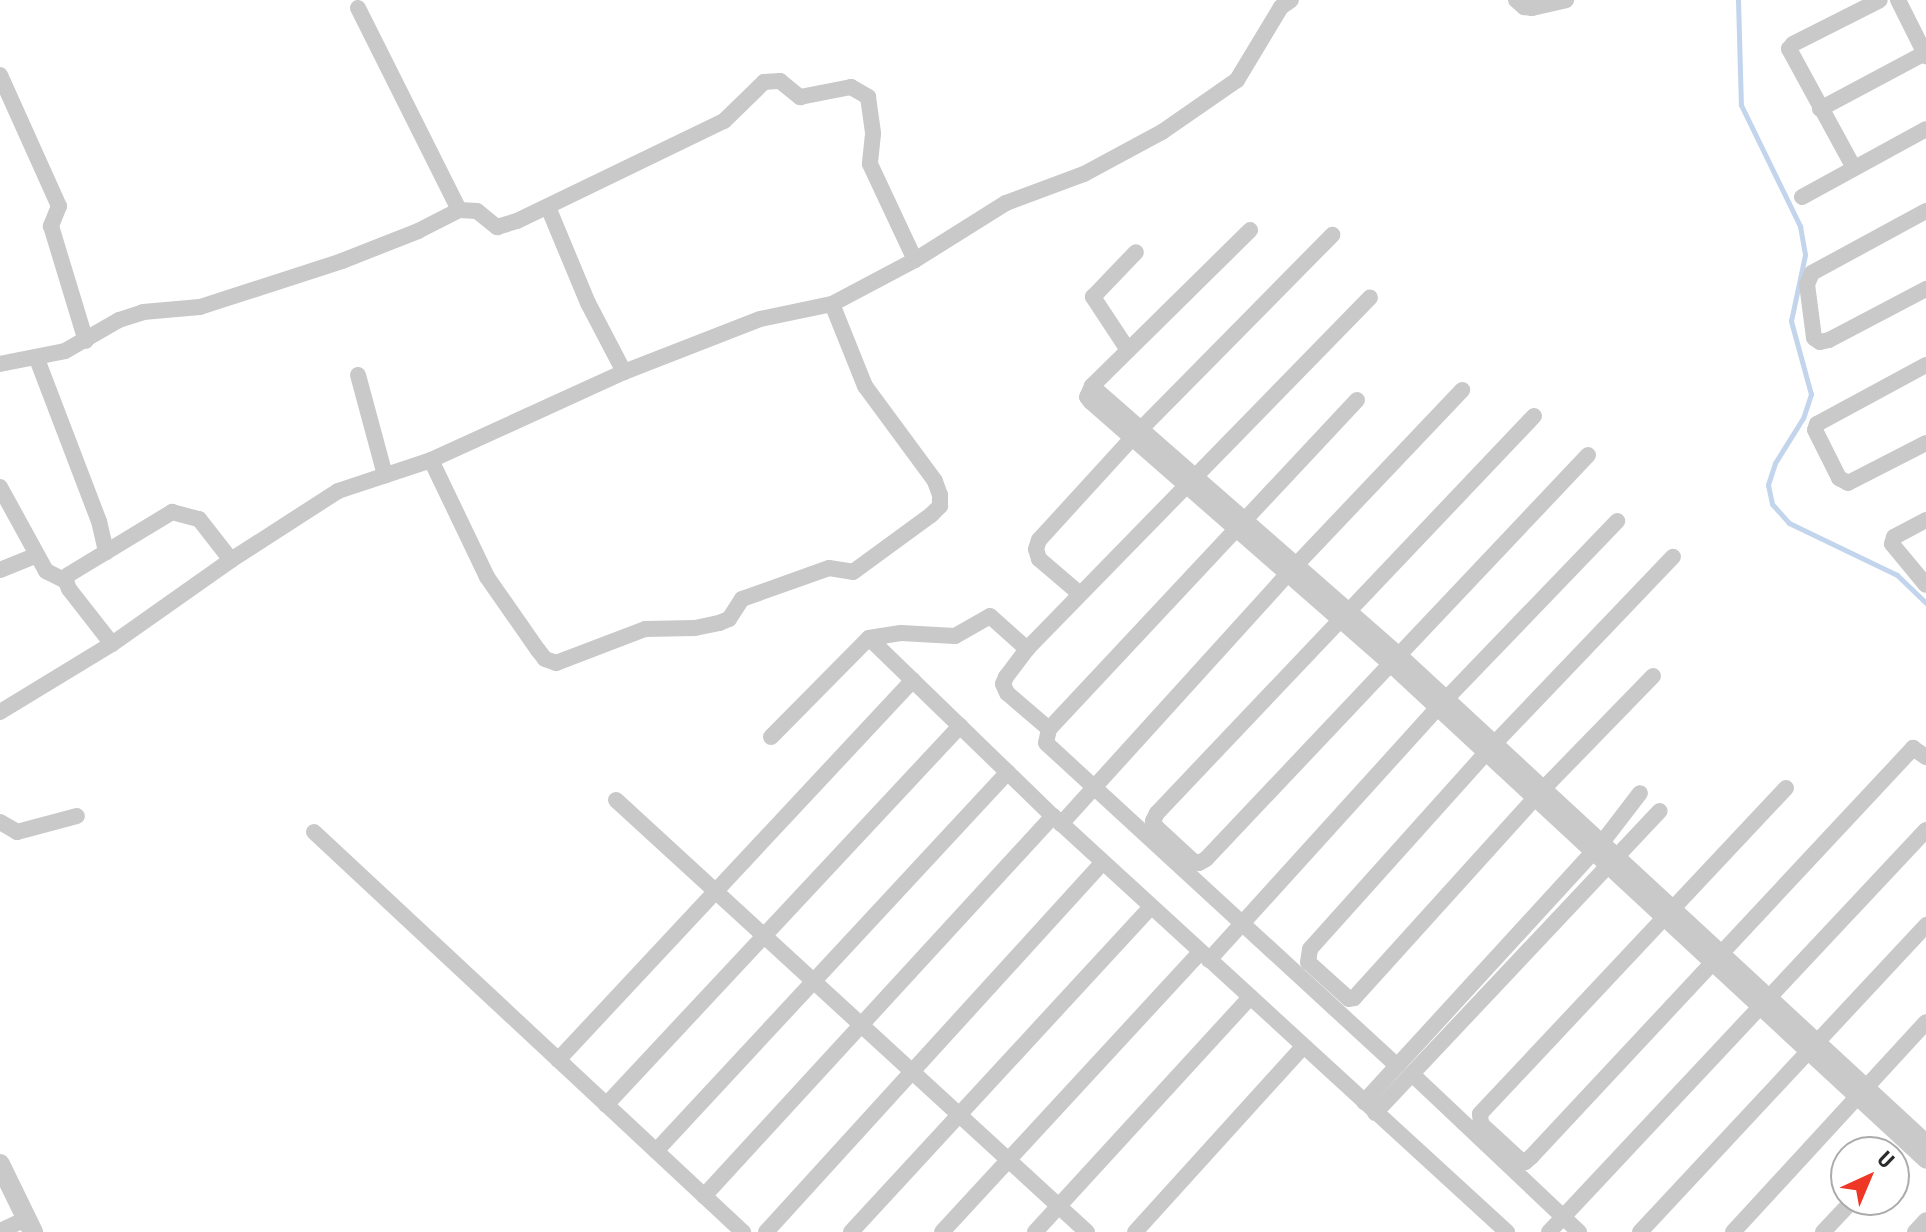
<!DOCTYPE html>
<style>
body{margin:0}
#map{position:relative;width:1926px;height:1232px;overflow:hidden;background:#fff;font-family:"Roboto Condensed",sans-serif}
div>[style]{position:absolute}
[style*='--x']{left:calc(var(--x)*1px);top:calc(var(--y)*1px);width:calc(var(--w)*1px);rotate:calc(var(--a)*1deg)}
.stream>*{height:5px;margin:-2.5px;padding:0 2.5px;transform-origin:2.5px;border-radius:2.5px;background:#c3d5ec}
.minor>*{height:16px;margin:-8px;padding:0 8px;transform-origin:8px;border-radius:8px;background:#c9c9c9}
.tertiary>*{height:20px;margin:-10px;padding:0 10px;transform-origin:10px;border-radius:10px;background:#c9c9c9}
span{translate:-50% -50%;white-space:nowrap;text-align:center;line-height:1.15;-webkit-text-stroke:8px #fff;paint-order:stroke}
.north{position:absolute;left:1830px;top:1136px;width:80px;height:80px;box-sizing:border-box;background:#fff;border:2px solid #ababab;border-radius:50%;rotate:44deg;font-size:22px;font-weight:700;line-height:32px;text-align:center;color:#2c2c2c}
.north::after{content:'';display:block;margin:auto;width:28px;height:36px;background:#ee3724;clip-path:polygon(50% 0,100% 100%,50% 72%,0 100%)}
</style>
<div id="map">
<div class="stream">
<i style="--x:1738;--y:0;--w:105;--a:88.4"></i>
<i style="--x:1741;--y:105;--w:135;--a:64"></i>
<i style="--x:1800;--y:226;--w:29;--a:80"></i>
<i style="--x:1805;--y:255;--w:67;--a:102"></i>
<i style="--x:1791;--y:321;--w:76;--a:74.7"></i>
<i style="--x:1811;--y:394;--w:25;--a:108"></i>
<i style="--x:1803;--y:418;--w:53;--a:121.9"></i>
<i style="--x:1775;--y:463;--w:23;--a:108"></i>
<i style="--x:1768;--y:485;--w:19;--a:78"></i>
<i style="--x:1772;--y:504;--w:25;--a:48"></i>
<i style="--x:1789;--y:523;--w:120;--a:25.7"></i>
<i style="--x:1897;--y:575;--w:40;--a:44"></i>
</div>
<div class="minor">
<i style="--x:1516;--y:0;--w:11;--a:41"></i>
<i style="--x:1524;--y:7;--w:8;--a:7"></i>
<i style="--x:1532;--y:8;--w:35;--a:-13"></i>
<i style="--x:1898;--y:0;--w:63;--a:63.4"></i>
<i style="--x:358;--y:8;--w:226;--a:63.4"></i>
<i style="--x:0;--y:75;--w:144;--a:65.8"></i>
<i style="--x:59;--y:206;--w:22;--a:112"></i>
<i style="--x:51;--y:226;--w:120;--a:73.1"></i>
<i style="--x:1820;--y:109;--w:119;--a:-28.1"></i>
<i style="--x:1854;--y:168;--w:136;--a:-118.6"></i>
<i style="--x:1789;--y:49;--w:6;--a:-51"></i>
<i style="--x:1793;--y:44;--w:97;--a:-26.8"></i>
<i style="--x:1802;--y:197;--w:141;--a:-28.7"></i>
<i style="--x:548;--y:207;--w:104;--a:67.4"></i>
<i style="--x:588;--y:303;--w:78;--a:62.4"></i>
<i style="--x:1926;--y:211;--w:130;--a:151.5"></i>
<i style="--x:1812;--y:273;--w:12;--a:114"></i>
<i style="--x:1807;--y:284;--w:54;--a:82.6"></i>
<i style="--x:1814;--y:338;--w:7;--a:34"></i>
<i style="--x:1820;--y:342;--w:9;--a:-13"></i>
<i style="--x:1829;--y:340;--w:110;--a:-27.7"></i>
<i style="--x:1128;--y:350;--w:64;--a:-123.4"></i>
<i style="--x:1093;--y:297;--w:62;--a:-46.3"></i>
<i style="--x:37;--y:359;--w:173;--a:69.1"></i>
<i style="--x:99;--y:521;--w:32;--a:77"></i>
<i style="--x:0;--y:364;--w:66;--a:-11.3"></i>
<i style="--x:65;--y:351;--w:62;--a:-29.9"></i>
<i style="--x:119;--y:320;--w:25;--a:-18"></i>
<i style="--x:143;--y:312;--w:57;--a:-5"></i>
<i style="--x:200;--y:307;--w:149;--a:-17.9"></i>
<i style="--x:342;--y:261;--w:82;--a:-21.5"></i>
<i style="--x:418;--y:231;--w:46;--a:-27.1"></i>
<i style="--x:459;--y:210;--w:18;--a:3"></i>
<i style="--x:477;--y:211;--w:26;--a:39"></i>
<i style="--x:497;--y:227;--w:21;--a:-17"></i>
<i style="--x:517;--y:221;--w:230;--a:-25.8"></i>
<i style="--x:724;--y:121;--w:56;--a:-44.3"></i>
<i style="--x:764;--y:82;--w:16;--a:-4"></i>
<i style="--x:780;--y:81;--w:26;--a:39"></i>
<i style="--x:800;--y:97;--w:52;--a:-11.1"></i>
<i style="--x:851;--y:87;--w:20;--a:30"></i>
<i style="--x:868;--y:97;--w:37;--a:82"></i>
<i style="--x:873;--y:134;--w:30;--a:96"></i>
<i style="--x:870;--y:164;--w:106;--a:64.9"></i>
<i style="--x:1926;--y:365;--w:124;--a:151.6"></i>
<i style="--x:1817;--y:424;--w:6;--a:108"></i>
<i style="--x:1815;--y:430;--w:54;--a:63.4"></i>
<i style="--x:1839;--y:478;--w:10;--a:29"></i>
<i style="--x:1848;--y:483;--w:88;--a:-27.1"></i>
<i style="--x:358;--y:375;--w:104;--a:74.9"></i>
<i style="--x:1092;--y:386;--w:222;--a:-44.6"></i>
<i style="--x:1357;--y:400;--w:451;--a:133.1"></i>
<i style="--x:1049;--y:729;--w:55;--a:-139.4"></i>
<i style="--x:1007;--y:693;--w:10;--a:-114"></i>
<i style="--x:1003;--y:684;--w:8;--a:-67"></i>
<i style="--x:1006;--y:677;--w:35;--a:-53"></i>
<i style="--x:1027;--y:649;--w:491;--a:-45.7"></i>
<i style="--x:1534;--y:416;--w:547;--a:133.52"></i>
<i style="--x:1157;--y:813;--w:9;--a:117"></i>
<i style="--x:1153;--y:821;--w:7;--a:63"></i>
<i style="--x:1156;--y:827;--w:50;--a:42.6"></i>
<i style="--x:1193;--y:861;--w:6;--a:18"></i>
<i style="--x:1199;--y:863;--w:8;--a:-30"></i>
<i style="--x:1206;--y:859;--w:556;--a:-46.6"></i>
<i style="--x:431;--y:460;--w:130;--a:64.4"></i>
<i style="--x:487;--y:577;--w:89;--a:55.1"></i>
<i style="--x:538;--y:650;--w:11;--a:52"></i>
<i style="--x:545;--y:659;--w:12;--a:20"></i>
<i style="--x:556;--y:663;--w:95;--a:-20.9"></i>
<i style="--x:645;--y:629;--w:50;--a:-1.1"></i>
<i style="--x:695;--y:628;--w:25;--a:-12"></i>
<i style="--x:719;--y:623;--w:11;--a:-22"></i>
<i style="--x:729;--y:619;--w:24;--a:-57"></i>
<i style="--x:742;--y:599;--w:92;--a:-19.6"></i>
<i style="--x:829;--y:568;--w:24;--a:9"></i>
<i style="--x:853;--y:572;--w:97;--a:-36.2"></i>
<i style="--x:931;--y:515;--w:13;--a:-45"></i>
<i style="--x:940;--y:506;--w:11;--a:-90"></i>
<i style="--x:940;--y:495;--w:15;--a:-110"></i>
<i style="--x:935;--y:481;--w:118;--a:-126.4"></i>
<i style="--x:865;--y:386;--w:88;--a:-111.9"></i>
<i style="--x:0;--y:487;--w:96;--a:61.3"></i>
<i style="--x:46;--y:571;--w:22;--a:27"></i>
<i style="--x:1926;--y:520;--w:36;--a:152"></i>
<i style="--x:1894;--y:537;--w:7;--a:106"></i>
<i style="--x:1892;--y:544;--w:53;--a:50.3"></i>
<i style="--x:0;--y:570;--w:38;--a:-22"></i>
<i style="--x:1080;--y:594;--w:54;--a:-139.5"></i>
<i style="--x:1039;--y:559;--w:10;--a:-107"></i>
<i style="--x:1036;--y:549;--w:9;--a:-72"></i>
<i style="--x:1039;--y:540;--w:139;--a:-47.6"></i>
<i style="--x:1133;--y:437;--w:284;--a:-45.4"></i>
<i style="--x:869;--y:638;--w:32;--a:-9"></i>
<i style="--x:901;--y:633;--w:54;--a:3.2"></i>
<i style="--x:955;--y:636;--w:40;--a:-29.7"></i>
<i style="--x:990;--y:616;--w:50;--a:41.7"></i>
<i style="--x:112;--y:644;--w:70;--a:-128"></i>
<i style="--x:69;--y:589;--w:9;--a:-111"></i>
<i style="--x:66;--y:581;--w:6;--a:-72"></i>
<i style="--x:68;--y:575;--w:122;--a:-31.2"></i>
<i style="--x:172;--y:512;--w:28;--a:15"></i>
<i style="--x:199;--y:519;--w:52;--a:52"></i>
<i style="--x:1653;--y:676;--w:158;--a:134.2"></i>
<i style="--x:1543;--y:789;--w:282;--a:132.1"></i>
<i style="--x:1354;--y:998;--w:5;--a:169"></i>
<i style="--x:1349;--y:999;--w:55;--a:-137.9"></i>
<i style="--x:1308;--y:962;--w:13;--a:-81"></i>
<i style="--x:1310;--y:949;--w:275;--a:-48.1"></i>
<i style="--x:1494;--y:744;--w:259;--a:-46.3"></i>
<i style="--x:0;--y:712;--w:131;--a:-31.3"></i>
<i style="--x:112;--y:644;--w:146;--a:-35.2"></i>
<i style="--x:231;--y:560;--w:127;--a:-32.8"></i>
<i style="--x:338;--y:491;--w:98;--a:-18.4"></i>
<i style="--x:431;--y:460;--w:212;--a:-24.5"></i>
<i style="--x:624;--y:372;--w:146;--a:-21.3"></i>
<i style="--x:760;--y:319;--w:74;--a:-11.8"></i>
<i style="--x:832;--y:304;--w:94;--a:-27.9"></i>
<i style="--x:915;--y:260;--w:107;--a:-32.1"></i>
<i style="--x:1006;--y:203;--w:83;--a:-20.4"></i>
<i style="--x:1084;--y:174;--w:89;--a:-28.3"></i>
<i style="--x:1162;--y:132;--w:91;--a:-34.7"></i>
<i style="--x:1237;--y:80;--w:85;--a:-58.9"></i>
<i style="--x:1281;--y:7;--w:12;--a:-35"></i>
<i style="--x:1049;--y:729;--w:14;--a:102"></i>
<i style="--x:1046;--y:743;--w:477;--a:42.6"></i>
<i style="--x:771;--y:737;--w:139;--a:-45.3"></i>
<i style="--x:869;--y:638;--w:256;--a:44.1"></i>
<i style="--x:1053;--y:816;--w:616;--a:42.5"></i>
<i style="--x:1786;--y:788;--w:447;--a:133.2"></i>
<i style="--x:1480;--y:1114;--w:10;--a:84"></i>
<i style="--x:1481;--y:1124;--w:52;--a:42.6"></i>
<i style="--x:1519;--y:1159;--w:7;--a:27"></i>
<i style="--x:1525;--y:1162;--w:8;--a:-40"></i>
<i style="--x:1531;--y:1157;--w:560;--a:-46.95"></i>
<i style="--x:1913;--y:748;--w:16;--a:35"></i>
<i style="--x:616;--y:800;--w:639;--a:42.53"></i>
<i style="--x:0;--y:822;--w:20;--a:30"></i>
<i style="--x:17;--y:832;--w:62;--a:-14.9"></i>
<i style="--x:1061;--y:824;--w:351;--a:-47.8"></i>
<i style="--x:1297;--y:564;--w:240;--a:-46.5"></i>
<i style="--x:314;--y:832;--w:587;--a:43"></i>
<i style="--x:1209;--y:960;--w:353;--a:-47.8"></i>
<i style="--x:1446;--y:699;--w:247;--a:-46.1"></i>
<i style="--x:558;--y:1060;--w:520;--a:-46.95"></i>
<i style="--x:1412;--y:1074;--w:230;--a:43.4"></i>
<i style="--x:1364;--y:1102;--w:355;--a:-47.5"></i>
<i style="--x:1604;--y:840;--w:59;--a:-52.5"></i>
<i style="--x:606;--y:1105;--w:519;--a:-46.95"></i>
<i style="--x:1375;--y:1113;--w:415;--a:-46.7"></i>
<i style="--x:1926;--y:1142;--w:719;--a:-137.25"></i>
<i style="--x:1398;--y:654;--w:407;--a:-138.8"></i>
<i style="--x:1092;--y:386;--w:12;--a:114"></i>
<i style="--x:1087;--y:397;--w:6;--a:51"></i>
<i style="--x:1091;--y:402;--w:396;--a:41.2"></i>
<i style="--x:1389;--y:663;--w:732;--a:42.84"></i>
<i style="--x:656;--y:1151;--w:517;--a:-47.12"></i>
<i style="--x:704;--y:1196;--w:516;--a:-47.43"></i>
<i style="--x:0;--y:1231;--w:29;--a:-25"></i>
<i style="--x:766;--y:1232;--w:500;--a:-47.67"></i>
<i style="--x:851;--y:1232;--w:442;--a:-47.3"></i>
<i style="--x:942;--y:1232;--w:381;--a:-47.3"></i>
<i style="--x:1035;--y:1232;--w:319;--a:-47.5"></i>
<i style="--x:1135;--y:1232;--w:250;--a:-47.8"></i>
<i style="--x:1549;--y:1232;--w:551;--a:-46.84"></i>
<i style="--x:1640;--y:1232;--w:420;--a:-47"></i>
<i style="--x:1733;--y:1232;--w:285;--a:-47.4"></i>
<i style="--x:1823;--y:1232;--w:44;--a:-46.8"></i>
<i style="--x:1915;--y:1232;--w:16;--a:-47"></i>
</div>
<div class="tertiary">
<i style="--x:0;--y:1164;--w:76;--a:64.1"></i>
</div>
<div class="north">U</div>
</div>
